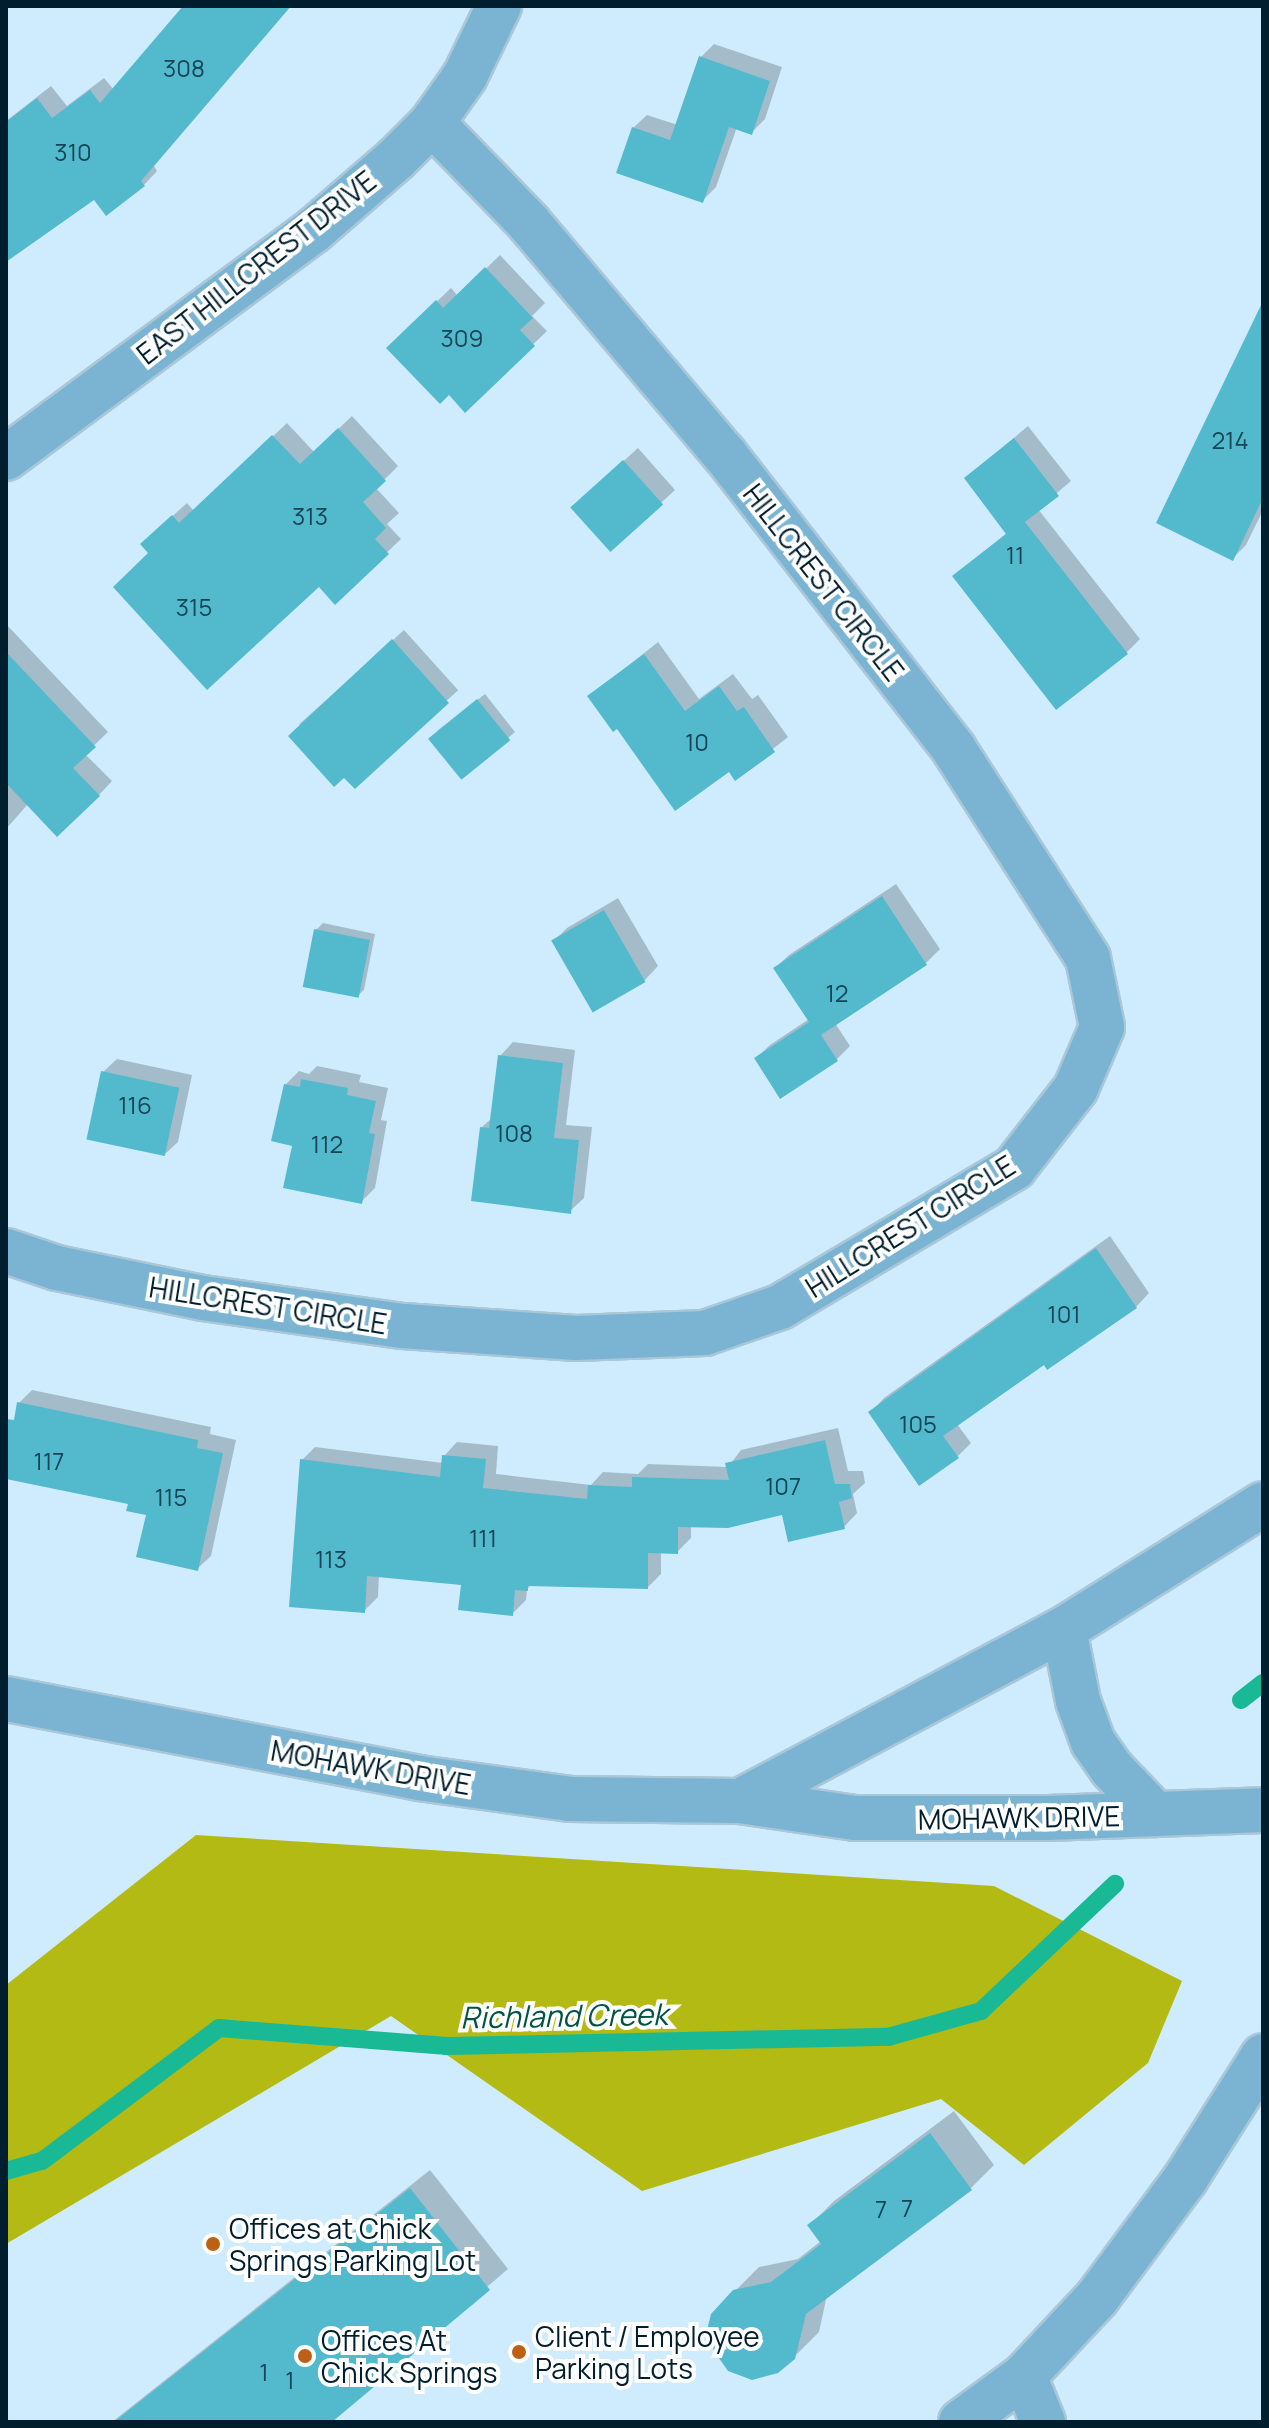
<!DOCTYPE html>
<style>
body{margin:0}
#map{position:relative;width:1269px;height:2428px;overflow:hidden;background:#ceecfd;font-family:Manrope,sans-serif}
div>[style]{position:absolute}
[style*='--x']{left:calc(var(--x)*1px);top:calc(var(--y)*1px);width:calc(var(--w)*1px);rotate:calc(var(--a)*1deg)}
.forest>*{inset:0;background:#b3ba14}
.shadow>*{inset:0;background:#0003;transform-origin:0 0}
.stream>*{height:18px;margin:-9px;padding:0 9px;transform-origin:9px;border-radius:9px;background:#1ab996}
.building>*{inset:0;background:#53bace;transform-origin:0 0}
.roads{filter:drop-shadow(2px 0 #a9c7d8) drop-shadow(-2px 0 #a9c7d8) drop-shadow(0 2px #a9c7d8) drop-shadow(0 -2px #a9c7d8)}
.minor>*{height:44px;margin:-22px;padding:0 22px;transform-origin:22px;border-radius:22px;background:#7ab4d2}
.dots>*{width:22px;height:22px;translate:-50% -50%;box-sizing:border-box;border:4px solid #fff;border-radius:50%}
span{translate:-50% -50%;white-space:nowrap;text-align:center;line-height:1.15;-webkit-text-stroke:8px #fff;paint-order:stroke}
.number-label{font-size:24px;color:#154556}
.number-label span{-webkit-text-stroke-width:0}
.street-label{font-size:28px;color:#001e2e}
.poi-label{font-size:28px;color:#001e2e}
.left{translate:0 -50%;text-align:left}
.water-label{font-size:30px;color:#005442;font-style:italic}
.frame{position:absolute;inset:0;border:8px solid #001e2e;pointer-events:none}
</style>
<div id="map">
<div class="forest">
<i style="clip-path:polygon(196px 1835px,994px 1886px,1182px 1981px,1148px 2063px,1024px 2165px,941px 2099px,642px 2191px,391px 2016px,6px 2244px,6px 1985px)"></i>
</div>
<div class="shadow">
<i style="clip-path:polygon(186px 6px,291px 6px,154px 166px,157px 171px,144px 185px,94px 197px,6px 259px,6px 121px,51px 86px,67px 106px,104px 78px,114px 90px)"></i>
<i style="clip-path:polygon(714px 44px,782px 67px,765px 119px,751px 133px,737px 127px,716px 187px,702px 201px,633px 128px,647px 115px,678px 125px,701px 57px)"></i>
<i style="clip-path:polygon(500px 255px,545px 303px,532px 316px,547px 331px,465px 410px,449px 392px,388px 348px,451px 288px,458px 296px)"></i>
<i style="clip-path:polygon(1263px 303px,1263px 510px,1246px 545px,1233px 558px)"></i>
<i style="clip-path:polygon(352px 416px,398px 466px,376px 488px,399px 513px,387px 524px,401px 539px,335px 602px,319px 584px,151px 553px,156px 531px,187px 503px,194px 511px,287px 423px,314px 452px)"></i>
<i style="clip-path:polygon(1028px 426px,1071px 481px,1038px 509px,1140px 639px,1126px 653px,954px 576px,1008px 532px,966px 478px)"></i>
<i style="clip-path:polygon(638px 448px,675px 490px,611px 549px,587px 494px)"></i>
<i style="clip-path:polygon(6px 624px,108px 732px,85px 754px,112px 781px,99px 795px,28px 804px,6px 829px)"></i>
<i style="left:404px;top:630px;width:81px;height:141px;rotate:48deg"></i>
<i style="clip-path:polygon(658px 642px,699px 699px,733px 674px,752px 699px,758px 695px,788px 737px,736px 778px,730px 769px,617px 727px,590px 696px)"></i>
<i style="clip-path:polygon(485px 694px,515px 732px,508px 738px,437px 731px)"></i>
<i style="clip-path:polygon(896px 884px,940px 949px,926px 963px,835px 1023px,850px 1046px,837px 1059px,781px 1096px,756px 1058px,770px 1045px,809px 1019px,775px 968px,789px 955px)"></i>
<i style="clip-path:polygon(618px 898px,658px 966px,645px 980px,553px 942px,567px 928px)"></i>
<i style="clip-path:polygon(323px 923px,375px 934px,364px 990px,357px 996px,316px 930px)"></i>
<i style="clip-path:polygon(513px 1042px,575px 1050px,566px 1125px,592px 1127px,584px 1198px,570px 1211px,482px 1127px,493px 1117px,500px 1056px)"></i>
<i style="clip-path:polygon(117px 1059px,192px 1075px,178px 1142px,164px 1155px,103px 1072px)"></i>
<i style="clip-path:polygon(317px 1066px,361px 1075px,359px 1082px,388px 1088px,381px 1120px,387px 1121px,375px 1188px,361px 1202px,294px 1144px,285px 1085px,299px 1071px,309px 1074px)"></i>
<i style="clip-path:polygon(1110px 1236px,1149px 1293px,1136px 1307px,1044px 1362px,957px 1424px,971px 1443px,958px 1456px,871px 1412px,884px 1398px)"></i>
<i style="clip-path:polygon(32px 1390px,211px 1427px,210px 1434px,236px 1440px,211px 1556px,197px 1569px,148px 1514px,19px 1403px)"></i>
<i style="clip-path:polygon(838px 1428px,848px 1471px,863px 1471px,865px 1483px,853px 1494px,857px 1513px,844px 1527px,784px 1512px,691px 1525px,691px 1538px,677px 1552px,661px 1552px,661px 1574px,648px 1587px,532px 1584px,527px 1589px,526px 1600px,512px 1614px,463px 1583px,379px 1575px,378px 1597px,364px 1611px,302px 1460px,315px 1447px,443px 1463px,444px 1456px,457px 1442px,498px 1446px,496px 1474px,591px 1485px,603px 1472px,638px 1474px,648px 1464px,728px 1467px,741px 1450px)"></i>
<i style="clip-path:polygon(954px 2111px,994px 2165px,970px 2189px,827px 2295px,819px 2332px,794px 2357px,734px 2292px,759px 2267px,798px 2259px,821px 2241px,810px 2225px,834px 2201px)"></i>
<i style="clip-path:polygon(430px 2170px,508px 2269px,329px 2422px,112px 2422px)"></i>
</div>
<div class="stream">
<i style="--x:1241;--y:1700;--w:28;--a:-38"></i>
<i style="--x:6;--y:2171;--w:37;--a:-16"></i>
<i style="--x:42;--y:2161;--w:221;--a:-36.9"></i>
<i style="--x:219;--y:2028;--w:229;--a:4.5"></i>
<i style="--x:447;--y:2046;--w:441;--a:-1.2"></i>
<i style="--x:888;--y:2037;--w:97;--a:-15.6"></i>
<i style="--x:981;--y:2011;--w:185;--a:-43.5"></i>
</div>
<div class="building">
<i style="clip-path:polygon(183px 6px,291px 6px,141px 181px,145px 186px,106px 216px,94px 200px,6px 262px,6px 122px,37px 98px,52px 118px,90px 90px,100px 103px)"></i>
<i style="clip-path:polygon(699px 56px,770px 81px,752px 135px,729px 127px,703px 203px,616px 173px,632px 127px,670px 140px)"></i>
<i style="clip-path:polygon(485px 267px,533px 318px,520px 330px,535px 346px,465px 413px,449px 395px,440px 404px,386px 348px,436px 300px,443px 308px)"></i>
<i style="clip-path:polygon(1263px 301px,1263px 498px,1233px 561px,1156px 523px)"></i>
<i style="clip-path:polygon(338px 428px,386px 481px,363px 502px,386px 528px,375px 539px,389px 554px,335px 605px,319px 587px,207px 690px,113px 587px,148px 553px,140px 544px,172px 515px,179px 523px,272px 435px,300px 464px)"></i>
<i style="clip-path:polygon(1014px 438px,1059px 496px,1025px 522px,1128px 654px,1056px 710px,952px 576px,1006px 534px,964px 478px)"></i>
<i style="left:623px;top:460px;width:60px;height:71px;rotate:48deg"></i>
<i style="clip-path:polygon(392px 639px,449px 703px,355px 789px,344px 778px,334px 787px,288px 736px)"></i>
<i style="clip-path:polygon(6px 652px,96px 747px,73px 768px,100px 796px,57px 837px,6px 783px)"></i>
<i style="clip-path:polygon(644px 654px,685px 711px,719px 686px,737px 711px,744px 707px,775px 752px,735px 781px,729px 772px,675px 811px,617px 729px,613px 732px,587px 696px)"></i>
<i style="left:477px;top:699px;width:53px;height:63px;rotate:51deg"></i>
<i style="clip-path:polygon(882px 896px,927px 965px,821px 1035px,838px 1061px,780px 1099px,754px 1058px,809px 1022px,773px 968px)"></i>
<i style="left:604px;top:910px;width:83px;height:61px;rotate:60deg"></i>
<i style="left:314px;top:929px;width:57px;height:59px;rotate:11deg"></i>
<i style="clip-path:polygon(498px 1055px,563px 1063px,554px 1138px,579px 1140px,571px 1214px,471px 1201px,480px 1127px,489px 1128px)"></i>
<i style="left:101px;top:1071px;width:80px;height:70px;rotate:12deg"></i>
<i style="clip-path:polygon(301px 1079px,348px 1088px,347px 1095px,376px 1101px,369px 1133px,375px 1134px,362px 1204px,283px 1188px,292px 1146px,271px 1141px,284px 1084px,300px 1087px)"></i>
<i style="clip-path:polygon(1096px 1248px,1137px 1308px,1047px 1370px,1044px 1365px,943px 1436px,959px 1458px,919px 1486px,868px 1412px)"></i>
<i style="clip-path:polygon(17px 1402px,198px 1440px,197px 1448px,223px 1453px,198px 1571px,136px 1557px,146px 1515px,126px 1511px,128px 1504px,6px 1479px,6px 1419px,14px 1420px)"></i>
<i style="clip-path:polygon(825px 1440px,835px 1484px,850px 1484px,852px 1498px,839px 1502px,845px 1529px,788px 1542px,782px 1515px,728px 1528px,678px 1527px,678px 1554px,648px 1553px,648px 1589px,528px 1586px,528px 1591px,515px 1590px,513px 1616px,458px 1610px,461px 1585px,367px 1576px,365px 1613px,289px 1607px,300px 1459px,440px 1477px,442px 1455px,486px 1459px,483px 1488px,587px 1499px,588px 1485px,632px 1487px,632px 1477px,729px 1480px,725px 1463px)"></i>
<i style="clip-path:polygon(930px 2133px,972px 2190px,806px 2314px,795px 2359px,778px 2373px,752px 2380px,728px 2371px,714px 2351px,707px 2330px,711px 2314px,733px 2290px,771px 2282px,821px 2244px,807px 2225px)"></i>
<i style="clip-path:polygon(410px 2188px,490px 2290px,332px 2422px,114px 2422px)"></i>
</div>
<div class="roads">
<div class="minor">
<i style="--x:6;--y:458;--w:382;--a:-36.5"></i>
<i style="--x:313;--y:231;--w:110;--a:-40.9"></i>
<i style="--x:396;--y:159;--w:51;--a:-45"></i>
<i style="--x:432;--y:123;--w:57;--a:-54.9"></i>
<i style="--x:465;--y:76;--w:78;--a:-64.1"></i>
<i style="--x:6;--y:1251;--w:54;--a:18.4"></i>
<i style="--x:57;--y:1268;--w:149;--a:11.6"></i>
<i style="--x:203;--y:1298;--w:202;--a:8"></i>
<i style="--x:403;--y:1326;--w:173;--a:4"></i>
<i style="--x:576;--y:1338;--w:129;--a:-2.2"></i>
<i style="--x:705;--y:1333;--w:79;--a:-19.1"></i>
<i style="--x:780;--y:1307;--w:272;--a:-30.7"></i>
<i style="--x:1014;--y:1168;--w:101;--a:-52.2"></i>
<i style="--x:1076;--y:1088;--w:66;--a:-66.9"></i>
<i style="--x:1102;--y:1027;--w:70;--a:-101.5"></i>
<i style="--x:1088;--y:958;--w:248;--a:-122.7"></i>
<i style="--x:954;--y:749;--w:374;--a:-127.9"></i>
<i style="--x:724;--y:454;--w:302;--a:-130.2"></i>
<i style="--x:529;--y:223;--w:139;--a:-134.1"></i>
<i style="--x:1064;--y:1629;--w:73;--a:79"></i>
<i style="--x:1078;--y:1701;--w:44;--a:69.9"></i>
<i style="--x:1093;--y:1742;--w:32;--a:55"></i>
<i style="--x:1111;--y:1768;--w:64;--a:46.3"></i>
<i style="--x:6;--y:1699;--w:420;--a:10.8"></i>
<i style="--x:419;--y:1778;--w:152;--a:7.9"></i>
<i style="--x:570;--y:1799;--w:170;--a:0.7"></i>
<i style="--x:740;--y:1801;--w:116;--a:8.4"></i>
<i style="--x:855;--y:1818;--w:193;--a:0"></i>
<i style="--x:1048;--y:1818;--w:215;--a:-2.1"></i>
<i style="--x:740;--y:1801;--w:367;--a:-28"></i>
<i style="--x:1064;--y:1629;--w:235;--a:-32.1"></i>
<i style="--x:1024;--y:2376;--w:50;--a:67.6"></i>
<i style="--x:961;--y:2422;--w:78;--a:-36.1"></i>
<i style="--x:1024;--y:2376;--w:107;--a:-46.9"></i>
<i style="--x:1097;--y:2298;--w:149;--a:-53.4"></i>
<i style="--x:1186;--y:2178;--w:144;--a:-57.7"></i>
</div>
</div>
<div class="dots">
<i style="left:213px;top:2244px;background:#bd6013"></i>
<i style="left:519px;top:2352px;background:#bd6013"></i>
<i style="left:305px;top:2356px;background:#bd6013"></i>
</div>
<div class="number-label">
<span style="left:184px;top:68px">308</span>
<span style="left:73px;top:152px">310</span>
<span style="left:462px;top:338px">309</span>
<span style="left:1230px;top:440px">214</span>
<span style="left:310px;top:516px">313</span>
<span style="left:1015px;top:555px">11</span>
<span style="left:194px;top:607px">315</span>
<span style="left:697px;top:742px">10</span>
<span style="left:837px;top:993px">12</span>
<span style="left:135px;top:1105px">116</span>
<span style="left:514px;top:1133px">108</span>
<span style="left:327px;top:1144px">112</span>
<span style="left:1064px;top:1314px">101</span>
<span style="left:918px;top:1424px">105</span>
<span style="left:49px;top:1461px">117</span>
<span style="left:783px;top:1486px">107</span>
<span style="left:171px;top:1497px">115</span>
<span style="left:483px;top:1538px">111</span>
<span style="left:331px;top:1559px">113</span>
<span style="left:907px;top:2208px">7</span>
<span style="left:881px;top:2209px">7</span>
<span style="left:264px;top:2372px">1</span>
<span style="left:290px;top:2380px">1</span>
</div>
<div class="street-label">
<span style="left:256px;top:267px;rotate:-38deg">EAST HILLCREST DRIVE</span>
<span style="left:824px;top:582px;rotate:52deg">HILLCREST CIRCLE</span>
<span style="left:910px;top:1226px;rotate:-32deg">HILLCREST CIRCLE</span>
<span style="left:268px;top:1305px;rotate:9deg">HILLCREST CIRCLE</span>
<span style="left:371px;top:1767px;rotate:10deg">MOHAWK DRIVE</span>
<span style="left:1019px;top:1817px;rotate:-1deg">MOHAWK DRIVE</span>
</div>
<div class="poi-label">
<span class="left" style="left:229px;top:2244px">Offices at Chick<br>Springs Parking Lot</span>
<span class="left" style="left:535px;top:2352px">Client / Employee<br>Parking Lots</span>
<span class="left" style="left:321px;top:2356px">Offices At<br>Chick Springs</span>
</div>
<div class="water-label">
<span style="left:564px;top:2016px;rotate:-1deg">Richland Creek</span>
</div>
<div class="frame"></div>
</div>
